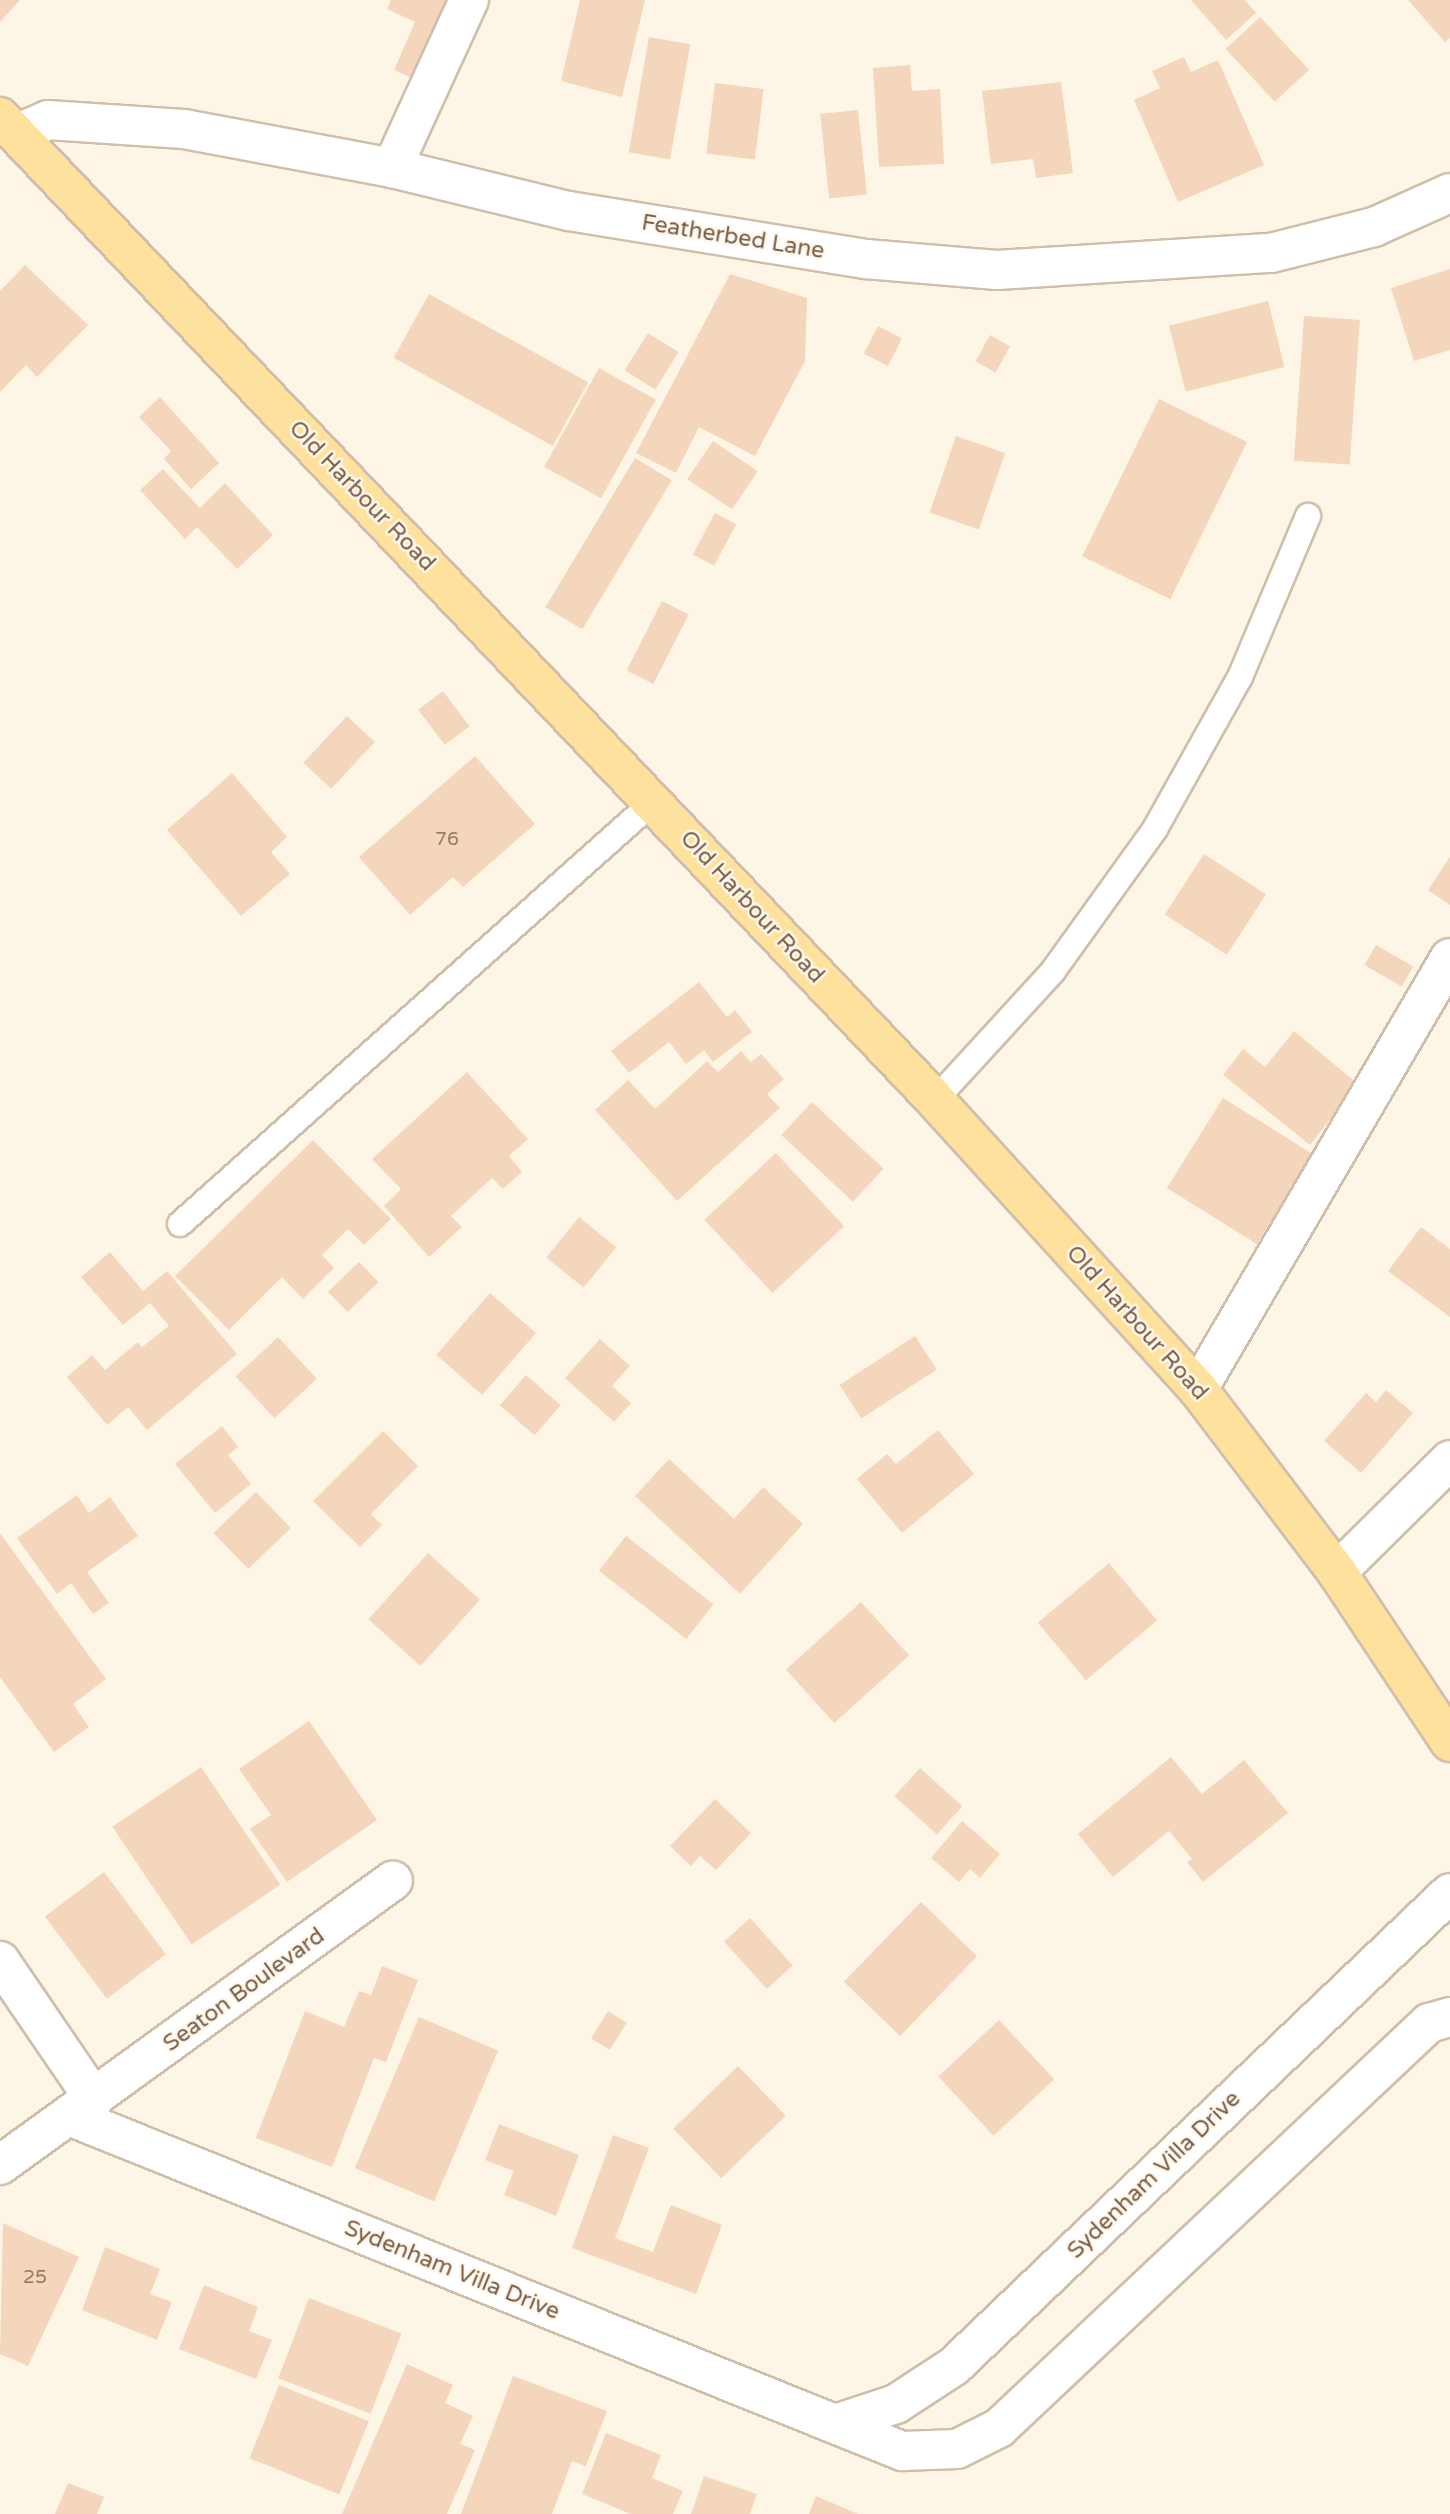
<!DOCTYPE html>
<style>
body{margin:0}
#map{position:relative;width:1450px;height:2514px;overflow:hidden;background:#fdf6e6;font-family:"Varela Round",sans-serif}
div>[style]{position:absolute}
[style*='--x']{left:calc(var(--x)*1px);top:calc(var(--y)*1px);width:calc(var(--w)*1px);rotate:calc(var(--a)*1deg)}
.building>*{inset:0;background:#f4d6bc;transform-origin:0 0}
.roads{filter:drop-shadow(2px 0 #d0beab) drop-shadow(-2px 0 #d0beab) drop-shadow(0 2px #d0beab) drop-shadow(0 -2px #d0beab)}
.service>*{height:24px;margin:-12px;padding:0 12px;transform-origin:12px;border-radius:12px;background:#fff}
.minor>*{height:38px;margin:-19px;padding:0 19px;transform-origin:19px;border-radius:19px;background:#fff}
.secondary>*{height:38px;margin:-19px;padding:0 19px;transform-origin:19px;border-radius:19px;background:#fff}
.primary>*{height:38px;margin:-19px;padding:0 19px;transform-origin:19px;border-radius:19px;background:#fee19c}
span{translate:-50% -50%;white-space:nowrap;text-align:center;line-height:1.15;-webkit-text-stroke:5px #fff9ed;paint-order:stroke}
.number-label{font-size:19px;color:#977b66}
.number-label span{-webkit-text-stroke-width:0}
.street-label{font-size:23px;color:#785d49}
</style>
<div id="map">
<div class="building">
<i style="clip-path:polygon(0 0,20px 0,0 22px)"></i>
<i style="clip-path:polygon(391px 0,455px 0,419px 81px,394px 70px,415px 22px,387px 9px)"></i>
<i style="clip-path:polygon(580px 0,645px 0,622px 97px,561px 81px)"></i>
<i style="clip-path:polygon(1191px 0,1245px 0,1256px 13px,1226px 40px)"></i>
<i style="clip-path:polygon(1408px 0,1450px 0,1450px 38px,1445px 42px)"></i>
<i style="left:1260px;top:17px;width:72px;height:47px;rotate:47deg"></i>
<i style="left:649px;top:37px;width:42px;height:117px;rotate:10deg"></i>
<i style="clip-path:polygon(1184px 57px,1191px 72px,1218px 60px,1264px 165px,1178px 202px,1134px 100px,1160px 88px,1152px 71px)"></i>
<i style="clip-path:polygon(910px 65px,912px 91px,940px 89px,944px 164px,879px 167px,873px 68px)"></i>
<i style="clip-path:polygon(1061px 82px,1073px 173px,1036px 178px,1033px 159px,991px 164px,982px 91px)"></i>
<i style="left:715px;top:83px;width:49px;height:71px;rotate:7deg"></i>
<i style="left:858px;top:110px;width:85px;height:38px;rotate:84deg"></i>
<i style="clip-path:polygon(25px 265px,88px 325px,37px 377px,26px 365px,0 392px,0 291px)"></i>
<i style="clip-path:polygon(1450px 269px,1450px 350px,1414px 361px,1391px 288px)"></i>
<i style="clip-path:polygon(730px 274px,807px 298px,805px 361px,755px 456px,699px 427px,676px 473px,636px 453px)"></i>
<i style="left:429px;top:294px;width:182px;height:73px;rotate:29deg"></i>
<i style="left:1268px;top:301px;width:68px;height:102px;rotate:76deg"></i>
<i style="left:1304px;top:316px;width:56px;height:145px;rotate:4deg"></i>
<i style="left:878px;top:326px;width:27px;height:31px;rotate:27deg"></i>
<i style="left:648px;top:333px;width:36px;height:44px;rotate:32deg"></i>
<i style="left:990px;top:335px;width:23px;height:30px;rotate:29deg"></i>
<i style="left:599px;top:368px;width:65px;height:113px;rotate:29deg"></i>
<i style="clip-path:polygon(160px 397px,219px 463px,191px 489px,164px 459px,171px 451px,139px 417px)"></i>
<i style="left:1159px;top:399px;width:98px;height:175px;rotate:26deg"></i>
<i style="left:956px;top:436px;width:52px;height:81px;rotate:19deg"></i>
<i style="left:713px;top:441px;width:54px;height:46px;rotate:34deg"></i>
<i style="left:635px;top:458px;width:43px;height:174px;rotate:31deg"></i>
<i style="clip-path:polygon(163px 469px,200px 508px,225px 483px,273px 535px,237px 569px,197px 527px,185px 539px,140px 490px)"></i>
<i style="left:715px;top:513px;width:24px;height:47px;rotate:28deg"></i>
<i style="left:662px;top:601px;width:30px;height:78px;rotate:27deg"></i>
<i style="left:443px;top:691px;width:44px;height:31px;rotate:53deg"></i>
<i style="left:347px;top:716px;width:38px;height:64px;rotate:43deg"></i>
<i style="clip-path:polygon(475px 756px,535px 824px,463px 887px,453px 877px,410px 915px,359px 857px)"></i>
<i style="clip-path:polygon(232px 773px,287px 837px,271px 852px,290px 874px,241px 916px,167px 830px)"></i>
<i style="left:1204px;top:854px;width:74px;height:72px;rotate:33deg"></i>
<i style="clip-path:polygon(1450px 857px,1450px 905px,1428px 890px)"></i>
<i style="left:1376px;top:945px;width:43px;height:23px;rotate:30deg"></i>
<i style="clip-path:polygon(699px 982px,727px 1017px,735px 1010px,752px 1032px,713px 1062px,704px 1050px,686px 1064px,669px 1042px,629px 1073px,611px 1051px)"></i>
<i style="clip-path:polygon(1294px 1031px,1358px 1084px,1310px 1145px,1223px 1075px,1243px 1049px,1265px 1067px)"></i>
<i style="clip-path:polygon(741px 1051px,751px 1062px,761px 1054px,784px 1079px,767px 1094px,780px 1108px,677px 1201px,595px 1110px,628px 1080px,655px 1109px,707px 1061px,718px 1072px)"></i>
<i style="clip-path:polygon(467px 1072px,528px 1139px,509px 1156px,522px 1172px,503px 1189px,492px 1178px,451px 1216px,462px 1227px,429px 1257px,384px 1206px,401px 1189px,372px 1159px)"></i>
<i style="left:1223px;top:1098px;width:106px;height:106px;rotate:32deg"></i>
<i style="left:812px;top:1102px;width:98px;height:45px;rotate:43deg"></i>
<i style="clip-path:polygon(313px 1140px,391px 1219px,364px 1245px,348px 1229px,322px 1255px,334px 1268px,303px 1299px,282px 1277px,229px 1330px,175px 1276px)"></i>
<i style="left:776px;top:1153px;width:100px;height:98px;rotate:47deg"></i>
<i style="left:579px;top:1217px;width:48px;height:52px;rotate:39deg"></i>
<i style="clip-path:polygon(1421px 1227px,1450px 1249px,1450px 1317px,1388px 1271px)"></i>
<i style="clip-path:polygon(110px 1252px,143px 1291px,167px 1271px,237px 1354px,147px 1430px,128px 1407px,107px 1425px,67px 1377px,92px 1355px,105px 1370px,138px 1342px,142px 1347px,169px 1326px,150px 1303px,123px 1325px,81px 1277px)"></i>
<i style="left:359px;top:1262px;width:28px;height:43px;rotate:46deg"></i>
<i style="left:490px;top:1293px;width:61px;height:82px;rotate:41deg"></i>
<i style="left:915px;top:1336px;width:40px;height:90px;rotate:57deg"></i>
<i style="left:278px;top:1337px;width:57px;height:58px;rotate:47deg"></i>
<i style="clip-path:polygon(600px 1339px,630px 1366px,612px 1386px,631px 1403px,614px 1422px,565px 1378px)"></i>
<i style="left:526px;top:1375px;width:46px;height:40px;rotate:41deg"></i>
<i style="clip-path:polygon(1386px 1390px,1413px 1413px,1361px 1473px,1324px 1441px,1366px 1393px,1376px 1402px)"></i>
<i style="clip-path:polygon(222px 1426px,238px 1447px,228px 1455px,251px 1484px,215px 1513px,175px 1464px)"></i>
<i style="clip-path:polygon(938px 1430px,974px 1474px,902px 1533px,857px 1479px,887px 1454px,896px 1464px)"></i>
<i style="clip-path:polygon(383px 1431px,418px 1466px,371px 1514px,382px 1525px,360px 1547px,313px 1501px)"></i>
<i style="clip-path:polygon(669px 1459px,734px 1519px,763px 1487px,803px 1524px,740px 1594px,635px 1496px)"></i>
<i style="left:256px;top:1492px;width:50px;height:59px;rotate:46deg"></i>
<i style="clip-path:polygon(77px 1495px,89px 1513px,110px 1497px,138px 1536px,87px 1572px,109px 1603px,93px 1614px,71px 1583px,57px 1594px,17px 1538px)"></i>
<i style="clip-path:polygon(0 1533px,106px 1679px,73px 1704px,89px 1727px,54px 1752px,0 1677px)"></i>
<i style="left:626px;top:1536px;width:111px;height:44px;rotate:38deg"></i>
<i style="left:428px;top:1553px;width:70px;height:89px;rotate:42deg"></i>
<i style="left:1109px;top:1563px;width:75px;height:93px;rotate:50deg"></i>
<i style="left:861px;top:1602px;width:72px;height:101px;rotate:48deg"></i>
<i style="clip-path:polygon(309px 1721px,377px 1820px,287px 1882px,250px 1829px,271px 1815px,239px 1769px)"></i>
<i style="clip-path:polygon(1171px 1757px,1202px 1794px,1244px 1760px,1288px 1813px,1203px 1882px,1187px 1862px,1192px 1859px,1169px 1831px,1113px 1877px,1078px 1834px)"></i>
<i style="left:201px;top:1767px;width:142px;height:107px;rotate:56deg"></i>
<i style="left:920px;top:1768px;width:57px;height:38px;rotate:42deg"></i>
<i style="clip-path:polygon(715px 1799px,751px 1833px,716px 1870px,700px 1856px,691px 1866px,670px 1846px)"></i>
<i style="clip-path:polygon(962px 1821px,1000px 1854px,980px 1878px,970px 1869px,959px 1882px,931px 1858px)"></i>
<i style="left:104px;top:1872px;width:103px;height:74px;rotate:53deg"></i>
<i style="left:921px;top:1902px;width:78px;height:111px;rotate:44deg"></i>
<i style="left:750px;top:1918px;width:64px;height:35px;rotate:48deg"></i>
<i style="clip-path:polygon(382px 1966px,418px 1980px,386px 2062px,374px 2058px,332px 2167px,256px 2138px,305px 2011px,344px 2027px,359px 1991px,371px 1995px)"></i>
<i style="left:608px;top:2011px;width:22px;height:32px;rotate:32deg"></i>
<i style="left:419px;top:2017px;width:86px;height:164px;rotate:23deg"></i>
<i style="left:999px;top:2020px;width:81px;height:83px;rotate:47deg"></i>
<i style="left:738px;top:2066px;width:69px;height:90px;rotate:46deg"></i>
<i style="clip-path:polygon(499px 2124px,579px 2155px,556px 2216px,504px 2195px,514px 2171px,485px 2160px)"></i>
<i style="clip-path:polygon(613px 2135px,649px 2148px,615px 2238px,653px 2252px,671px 2205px,722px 2225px,696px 2294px,572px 2248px)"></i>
<i style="clip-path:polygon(3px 2223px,79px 2257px,28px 2366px,0 2354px)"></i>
<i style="clip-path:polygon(105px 2247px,160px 2269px,150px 2294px,172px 2302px,157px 2340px,82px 2310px)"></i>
<i style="clip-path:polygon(204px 2285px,258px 2307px,249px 2331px,272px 2340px,256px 2379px,179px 2349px)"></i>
<i style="left:309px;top:2298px;width:99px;height:86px;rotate:21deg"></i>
<i style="clip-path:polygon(407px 2364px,453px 2385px,445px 2403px,473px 2416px,460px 2444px,475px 2450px,447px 2514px,342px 2514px)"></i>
<i style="clip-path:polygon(513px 2376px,607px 2411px,586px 2466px,572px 2461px,552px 2514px,461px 2514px)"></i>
<i style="left:279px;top:2385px;width:97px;height:79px;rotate:22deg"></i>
<i style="clip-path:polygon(606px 2433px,661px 2455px,652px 2478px,683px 2491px,673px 2514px,631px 2514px,582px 2494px)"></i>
<i style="clip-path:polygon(704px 2476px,757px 2494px,750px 2514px,691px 2514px)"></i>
<i style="clip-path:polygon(68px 2483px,104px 2497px,97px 2514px,55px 2514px)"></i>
<i style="clip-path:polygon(816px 2496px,858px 2514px,809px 2514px)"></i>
</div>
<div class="roads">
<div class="service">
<i style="--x:935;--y:1100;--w:175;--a:-47.5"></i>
<i style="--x:1053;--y:971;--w:175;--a:-54.3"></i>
<i style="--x:1155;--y:829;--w:174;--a:-60.8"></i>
<i style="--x:1240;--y:677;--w:175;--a:-67.1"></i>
<i style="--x:180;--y:1224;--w:634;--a:-41.74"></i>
</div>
<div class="minor">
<i style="--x:392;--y:168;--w:185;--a:-65.4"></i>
<i style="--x:1198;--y:1389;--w:499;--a:-59.7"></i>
<i style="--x:1337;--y:1572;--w:159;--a:-44.7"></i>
<i style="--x:0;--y:1961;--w:167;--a:55.7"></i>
<i style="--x:69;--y:2116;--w:898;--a:21.91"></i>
<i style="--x:902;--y:2451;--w:55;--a:-2.1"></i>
<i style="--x:957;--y:2449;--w:47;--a:-26.6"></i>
<i style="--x:999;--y:2428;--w:591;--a:-43.29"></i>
<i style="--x:1429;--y:2023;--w:22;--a:-16"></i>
<i style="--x:0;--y:2165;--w:485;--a:-35.9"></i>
<i style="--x:835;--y:2424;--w:64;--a:-18.2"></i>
<i style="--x:896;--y:2404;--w:69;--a:-33.2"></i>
<i style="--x:954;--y:2366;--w:685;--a:-43.64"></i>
</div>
<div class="secondary">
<i style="--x:18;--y:133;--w:33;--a:-23"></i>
<i style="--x:48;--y:120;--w:136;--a:3.8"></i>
<i style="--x:184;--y:129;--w:212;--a:10.6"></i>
<i style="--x:392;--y:168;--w:182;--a:13.7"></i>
<i style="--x:569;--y:211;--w:301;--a:9.2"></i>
<i style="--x:866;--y:259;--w:131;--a:4.8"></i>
<i style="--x:997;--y:270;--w:275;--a:-3.6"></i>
<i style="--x:1271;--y:253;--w:106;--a:-14.2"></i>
<i style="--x:1374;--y:227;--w:83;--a:-24.1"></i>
</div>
<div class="primary">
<i style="--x:0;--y:117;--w:1357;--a:46.43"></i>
<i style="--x:935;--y:1100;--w:391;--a:47.7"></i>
<i style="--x:1198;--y:1389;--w:230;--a:52.8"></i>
<i style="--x:1337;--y:1572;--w:204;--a:56.4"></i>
</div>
</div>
<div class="number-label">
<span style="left:447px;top:840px">76</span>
<span style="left:35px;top:2278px">25</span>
</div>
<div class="street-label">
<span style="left:733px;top:237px;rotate:9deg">Featherbed Lane</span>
<span style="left:362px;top:496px;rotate:46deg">Old Harbour Road</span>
<span style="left:752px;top:907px;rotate:47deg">Old Harbour Road</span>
<span style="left:1137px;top:1323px;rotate:48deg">Old Harbour Road</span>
<span style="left:244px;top:1990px;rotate:-36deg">Seaton Boulevard</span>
<span style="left:1154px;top:2175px;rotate:-44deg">Sydenham Villa Drive</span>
<span style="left:452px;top:2270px;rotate:22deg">Sydenham Villa Drive</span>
</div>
</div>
